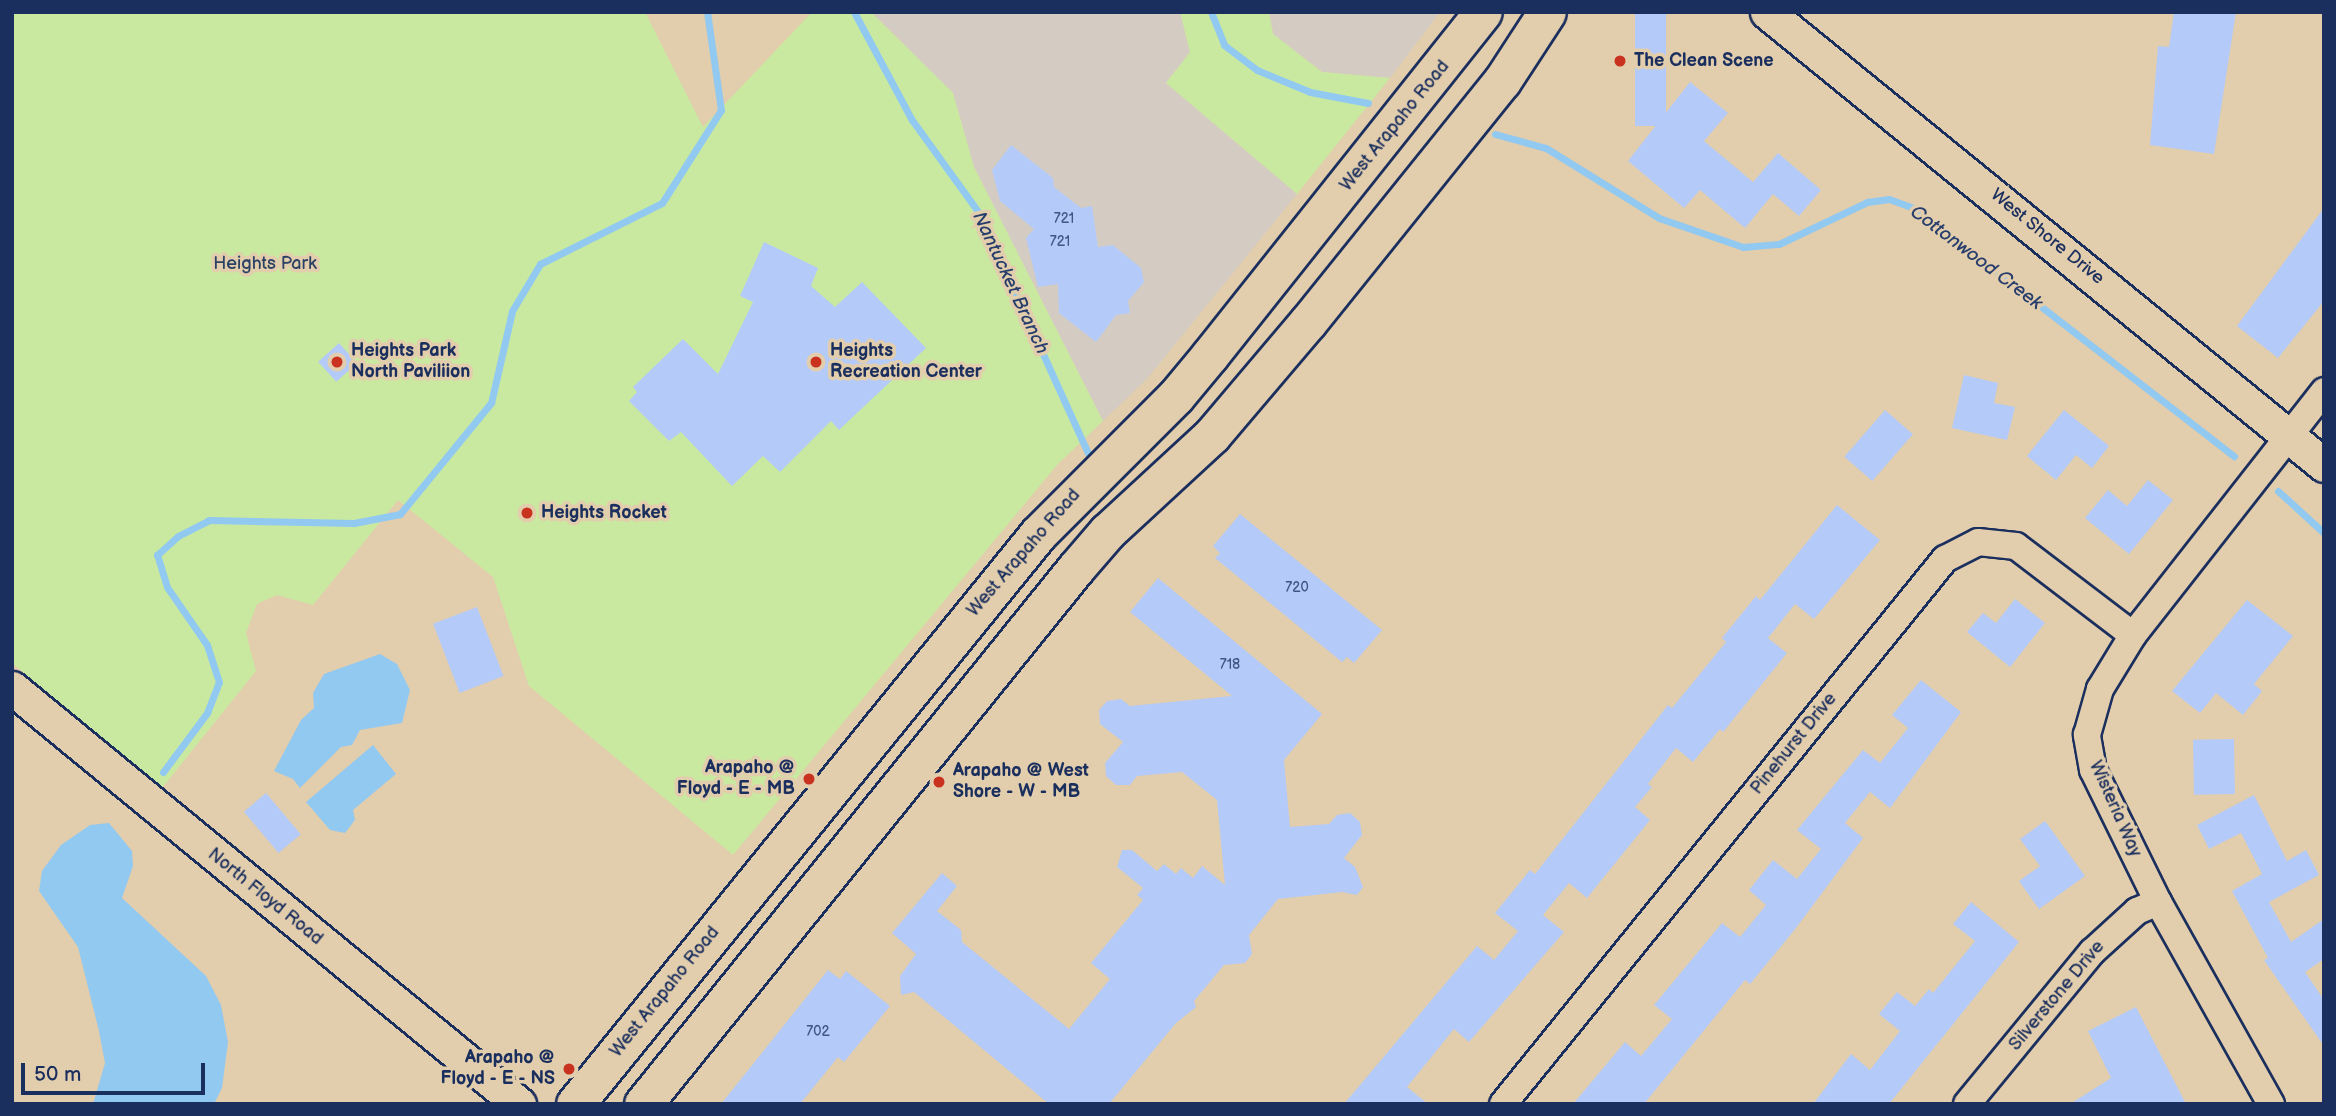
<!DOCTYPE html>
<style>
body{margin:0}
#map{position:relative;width:2336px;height:1116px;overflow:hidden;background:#e2cdac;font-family:"Balsamiq Sans",sans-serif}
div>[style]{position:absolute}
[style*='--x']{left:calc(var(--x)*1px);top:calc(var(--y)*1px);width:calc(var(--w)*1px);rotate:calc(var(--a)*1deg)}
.built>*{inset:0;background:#d4ccc3}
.green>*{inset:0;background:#c9e9a1}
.water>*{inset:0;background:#92c9f1}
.stream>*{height:7px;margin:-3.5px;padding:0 3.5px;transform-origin:3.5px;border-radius:3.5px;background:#92c9f1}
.building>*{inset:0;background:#b4cbf9;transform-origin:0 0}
.roads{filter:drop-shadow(2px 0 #1b2f5e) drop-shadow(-2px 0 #1b2f5e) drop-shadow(0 2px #1b2f5e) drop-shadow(0 -2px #1b2f5e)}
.minor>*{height:26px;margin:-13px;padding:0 13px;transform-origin:13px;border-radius:13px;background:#e2cdac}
.tertiary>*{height:33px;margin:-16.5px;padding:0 16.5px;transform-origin:16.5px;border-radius:16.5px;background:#e2cdac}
.secondary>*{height:37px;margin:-18.5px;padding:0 18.5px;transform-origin:18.5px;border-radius:18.5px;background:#e2cdac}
.dots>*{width:19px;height:19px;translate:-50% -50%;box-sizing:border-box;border:4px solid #e2cdac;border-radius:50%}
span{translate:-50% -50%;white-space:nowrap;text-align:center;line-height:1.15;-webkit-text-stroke:7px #e2cdac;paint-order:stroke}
.number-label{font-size:14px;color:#415685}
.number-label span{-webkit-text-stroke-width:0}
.poi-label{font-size:18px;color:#1b2f5e;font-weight:700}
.left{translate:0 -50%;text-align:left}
.right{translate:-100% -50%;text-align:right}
.street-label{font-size:18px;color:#1b2f5e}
.park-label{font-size:18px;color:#2c4265}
.water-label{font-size:19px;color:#273e6d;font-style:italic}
.frame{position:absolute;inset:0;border:14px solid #1b2f5e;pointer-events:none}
.scale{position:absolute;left:21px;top:1063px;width:184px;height:32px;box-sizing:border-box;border:4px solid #1b2f5e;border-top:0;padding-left:9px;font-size:21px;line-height:24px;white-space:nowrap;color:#1b2f5e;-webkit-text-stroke:5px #e2cdac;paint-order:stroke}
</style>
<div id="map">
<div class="built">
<i style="clip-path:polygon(871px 12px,1180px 12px,1190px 52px,1166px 83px,1297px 194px,1147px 379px,1103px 421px,974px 167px,953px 93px)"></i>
<i style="clip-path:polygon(1269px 12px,1440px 12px,1390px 78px,1322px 72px,1273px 34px)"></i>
</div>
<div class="green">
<i style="clip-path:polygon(12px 12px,645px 12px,703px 127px,812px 12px,871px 12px,953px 93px,974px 167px,1103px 421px,1057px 465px,733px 855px,529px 686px,493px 577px,398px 500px,313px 605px,277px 595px,257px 604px,246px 633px,256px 671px,162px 788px,12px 663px)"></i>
<i style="clip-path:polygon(1180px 12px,1269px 12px,1273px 34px,1322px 72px,1390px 78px,1297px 194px,1166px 83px,1190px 52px)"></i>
</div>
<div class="water">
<i style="clip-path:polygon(380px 654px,397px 664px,410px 690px,402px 723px,360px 730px,352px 745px,341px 747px,300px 788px,293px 779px,274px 771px,301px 720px,314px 708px,313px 693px,324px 674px)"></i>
<i style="clip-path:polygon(373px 745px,396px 774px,353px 810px,355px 820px,345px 833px,330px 830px,306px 802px)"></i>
<i style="clip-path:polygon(109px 823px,132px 851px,133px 866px,122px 898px,206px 976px,221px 1005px,228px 1042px,222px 1088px,214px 1104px,93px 1104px,105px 1063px,99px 1031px,78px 947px,39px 891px,42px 871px,61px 845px,90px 825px)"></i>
</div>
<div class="stream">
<i style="--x:854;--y:12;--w:123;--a:61.8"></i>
<i style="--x:912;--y:120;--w:115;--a:54.2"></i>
<i style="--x:979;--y:213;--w:264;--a:65.6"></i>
<i style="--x:1211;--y:12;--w:35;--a:68"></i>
<i style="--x:1224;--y:45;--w:41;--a:37.1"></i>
<i style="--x:1257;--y:70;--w:57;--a:22.5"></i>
<i style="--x:1310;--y:92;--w:59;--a:10.7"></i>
<i style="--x:1495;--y:134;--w:53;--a:15.4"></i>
<i style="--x:1546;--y:148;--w:133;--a:31.8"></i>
<i style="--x:1659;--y:218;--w:89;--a:19"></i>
<i style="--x:1743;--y:247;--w:36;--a:-5"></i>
<i style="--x:1779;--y:244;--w:98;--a:-25.5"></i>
<i style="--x:1867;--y:202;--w:22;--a:-8"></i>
<i style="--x:1889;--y:199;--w:27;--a:20"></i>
<i style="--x:1914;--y:208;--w:405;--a:37.8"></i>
<i style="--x:2278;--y:491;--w:62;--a:42.4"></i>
<i style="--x:163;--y:772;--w:74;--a:-53.3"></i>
<i style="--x:207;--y:713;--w:33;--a:-69"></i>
<i style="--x:219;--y:682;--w:39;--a:-108"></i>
<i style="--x:207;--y:645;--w:70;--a:-124.6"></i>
<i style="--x:167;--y:587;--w:34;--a:-107"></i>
<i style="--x:157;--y:555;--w:28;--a:-42"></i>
<i style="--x:178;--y:536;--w:35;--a:-27"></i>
<i style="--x:209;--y:520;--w:145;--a:1.2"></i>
<i style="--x:354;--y:523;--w:47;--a:-11.1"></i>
<i style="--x:400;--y:514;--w:144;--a:-50.7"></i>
<i style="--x:491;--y:403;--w:94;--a:-77.1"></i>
<i style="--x:512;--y:311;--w:55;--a:-59.2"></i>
<i style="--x:540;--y:264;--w:136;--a:-26.6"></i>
<i style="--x:662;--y:203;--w:110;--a:-57.6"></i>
<i style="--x:721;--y:110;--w:99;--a:-98.1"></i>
</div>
<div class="building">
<i style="left:1635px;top:12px;width:31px;height:114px"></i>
<i style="clip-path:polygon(2174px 12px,2236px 12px,2214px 154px,2150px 145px,2158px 46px,2169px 47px)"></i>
<i style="clip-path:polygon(1690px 82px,1728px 113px,1704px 141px,1753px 182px,1778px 153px,1821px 190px,1799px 216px,1773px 194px,1745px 228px,1700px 190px,1684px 208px,1628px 161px)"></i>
<i style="clip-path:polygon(1011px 145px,1053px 178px,1054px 187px,1081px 208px,1092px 206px,1098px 247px,1113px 245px,1141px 268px,1144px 282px,1128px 301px,1130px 313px,1116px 315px,1096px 342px,1059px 313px,1058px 284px,1038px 287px,1026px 238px,1034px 229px,1000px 201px,992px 170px)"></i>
<i style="clip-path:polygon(2324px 208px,2324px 301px,2278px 358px,2237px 326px)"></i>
<i style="clip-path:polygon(764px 242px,818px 268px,811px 286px,835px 307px,862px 282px,926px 348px,839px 430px,831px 421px,780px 472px,763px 456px,732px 486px,681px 432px,669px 441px,629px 401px,637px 392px,633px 387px,683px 339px,718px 374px,753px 302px,740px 296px)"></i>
<i style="left:339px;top:343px;width:27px;height:28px;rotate:48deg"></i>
<i style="clip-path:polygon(1964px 375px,1998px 383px,1994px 403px,2015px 407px,2007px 440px,1952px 428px)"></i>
<i style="left:1885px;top:410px;width:37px;height:62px;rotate:41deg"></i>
<i style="clip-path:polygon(2064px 410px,2109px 446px,2092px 468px,2076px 455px,2056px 480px,2027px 456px)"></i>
<i style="clip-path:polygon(2148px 480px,2173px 500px,2129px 554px,2085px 518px,2108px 490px,2127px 506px)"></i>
<i style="clip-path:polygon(1837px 505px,1880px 540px,1814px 619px,1795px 604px,1768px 638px,1787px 653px,1723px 732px,1720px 729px,1693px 762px,1676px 748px,1648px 784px,1652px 787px,1635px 807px,1650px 820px,1587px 898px,1569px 883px,1543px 915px,1564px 932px,1469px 1042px,1454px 1029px,1407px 1087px,1428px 1104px,1344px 1104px,1477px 946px,1494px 960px,1518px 931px,1495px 913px,1530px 870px,1535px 874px,1668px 705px,1672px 708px,1726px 642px,1722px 638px,1756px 596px,1760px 600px)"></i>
<i style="clip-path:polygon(1240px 514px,1382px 630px,1354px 663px,1347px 657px,1342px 662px,1215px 558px,1220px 553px,1213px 546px)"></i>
<i style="clip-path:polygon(1158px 578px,1322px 714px,1284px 760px,1290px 827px,1329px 824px,1337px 815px,1350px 813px,1360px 822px,1362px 835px,1344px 858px,1355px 867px,1363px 887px,1357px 895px,1342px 892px,1278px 899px,1249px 935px,1252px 954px,1245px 963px,1224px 965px,1194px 1001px,1196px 1007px,1176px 1023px,1109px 1104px,1049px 1104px,914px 992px,901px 995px,900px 976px,916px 954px,892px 933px,942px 873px,957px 886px,937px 911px,961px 930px,962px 942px,1069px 1029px,1110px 979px,1091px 963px,1143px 900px,1137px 895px,1143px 888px,1117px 867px,1122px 850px,1132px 850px,1157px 871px,1164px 864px,1176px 874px,1181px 868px,1193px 878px,1202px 866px,1225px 885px,1217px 800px,1182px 772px,1137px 776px,1130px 785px,1116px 785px,1106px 776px,1105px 763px,1123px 742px,1100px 724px,1099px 710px,1107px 701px,1121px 699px,1130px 706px,1232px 696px,1130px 612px)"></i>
<i style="clip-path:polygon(2015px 599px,2045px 623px,2010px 667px,1967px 632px,1983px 613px,1996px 623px)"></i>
<i style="clip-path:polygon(2247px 600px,2293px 636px,2254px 684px,2262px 691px,2243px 715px,2216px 693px,2200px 713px,2172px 691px)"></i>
<i style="left:477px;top:607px;width:74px;height:47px;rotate:69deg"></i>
<i style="clip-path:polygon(1921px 680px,1961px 712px,1890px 808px,1870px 792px,1845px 823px,1863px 838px,1796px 928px,1750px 984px,1745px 980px,1644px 1104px,1573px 1104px,1625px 1042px,1641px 1056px,1672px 1019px,1654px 1005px,1722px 923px,1740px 937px,1766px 905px,1749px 890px,1773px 860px,1797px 879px,1821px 849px,1797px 830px,1863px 750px,1880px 763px,1908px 728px,1892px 715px)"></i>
<i style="left:2234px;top:739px;width:55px;height:41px;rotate:89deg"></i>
<i style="left:266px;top:793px;width:54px;height:29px;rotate:50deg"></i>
<i style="clip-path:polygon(2254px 795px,2287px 861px,2306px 850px,2319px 875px,2269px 902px,2291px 942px,2324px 919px,2324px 959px,2305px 972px,2324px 1000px,2324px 1046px,2264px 960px,2268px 958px,2232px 891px,2262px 874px,2241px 833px,2209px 849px,2197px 825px)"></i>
<i style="clip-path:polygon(2045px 821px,2085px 876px,2039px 909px,2019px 881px,2040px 866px,2020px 839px)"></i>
<i style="clip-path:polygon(1971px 902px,2019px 942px,1889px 1104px,1813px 1104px,1851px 1054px,1870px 1070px,1900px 1031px,1879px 1014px,1897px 992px,1915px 1006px,1929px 989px,1933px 993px,1975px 941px,1953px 924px)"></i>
<i style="clip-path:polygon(828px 970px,840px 979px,846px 971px,890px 1006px,844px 1062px,838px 1057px,800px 1104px,721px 1104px)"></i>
<i style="clip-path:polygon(2136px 1007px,2186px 1104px,2070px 1104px,2111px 1078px,2088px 1031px)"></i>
</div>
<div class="roads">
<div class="minor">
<i style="--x:1503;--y:1104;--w:702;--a:-50.96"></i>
<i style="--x:1945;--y:559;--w:37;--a:-27"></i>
<i style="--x:1978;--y:542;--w:38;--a:6"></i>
<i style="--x:2016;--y:546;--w:147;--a:37.3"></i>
<i style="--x:1967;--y:1104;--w:197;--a:-50.6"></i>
<i style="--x:2092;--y:952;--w:61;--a:-42.3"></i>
<i style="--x:2137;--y:911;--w:23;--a:-23"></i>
<i style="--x:2271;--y:1104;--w:231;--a:-119.2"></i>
<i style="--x:2158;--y:902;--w:147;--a:-116.2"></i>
<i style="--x:2093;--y:770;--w:36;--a:-100"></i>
<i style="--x:2087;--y:735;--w:48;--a:-74.2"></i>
<i style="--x:2100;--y:689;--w:63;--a:-58.6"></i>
<i style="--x:2133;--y:635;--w:310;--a:-51.9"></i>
</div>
<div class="tertiary">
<i style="--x:1767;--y:12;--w:718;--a:39.12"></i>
<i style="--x:12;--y:688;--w:656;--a:39.37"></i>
</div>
<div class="secondary">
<i style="--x:575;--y:1104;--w:734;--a:-50.91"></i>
<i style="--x:1038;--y:534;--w:195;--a:-45"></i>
<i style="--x:1176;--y:396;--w:53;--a:-50.3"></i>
<i style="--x:1210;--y:355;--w:438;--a:-51.5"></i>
<i style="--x:643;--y:1104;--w:689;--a:-51.07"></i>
<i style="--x:1076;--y:568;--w:48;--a:-49.3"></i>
<i style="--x:1107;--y:532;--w:143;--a:-42.7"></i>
<i style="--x:1212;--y:435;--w:148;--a:-49.7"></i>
<i style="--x:1308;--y:322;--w:309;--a:-51.2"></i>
<i style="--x:1502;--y:81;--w:82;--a:-56.9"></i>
</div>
</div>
<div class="dots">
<i style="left:1620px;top:61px;background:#c8321e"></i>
<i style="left:337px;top:362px;background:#c8321e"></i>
<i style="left:816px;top:362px;background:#c8321e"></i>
<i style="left:527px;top:513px;background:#c8321e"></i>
<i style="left:809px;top:779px;background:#c8321e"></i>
<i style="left:939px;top:782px;background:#c8321e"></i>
<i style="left:569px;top:1069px;background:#c8321e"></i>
</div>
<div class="number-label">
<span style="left:1064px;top:219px">721</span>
<span style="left:1060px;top:242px">721</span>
<span style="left:1297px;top:588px">720</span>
<span style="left:1230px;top:665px">718</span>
<span style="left:818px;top:1032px">702</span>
</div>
<div class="poi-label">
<span class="left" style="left:1634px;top:61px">The Clean Scene</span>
<span class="left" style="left:351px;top:362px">Heights Park<br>North Paviliion</span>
<span class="left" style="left:830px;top:362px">Heights<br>Recreation Center</span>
<span class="left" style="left:541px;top:513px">Heights Rocket</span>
<span class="right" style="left:795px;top:779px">Arapaho @<br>Floyd - E - MB</span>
<span class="left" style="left:953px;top:782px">Arapaho @ West<br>Shore - W - MB</span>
<span class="right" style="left:555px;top:1069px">Arapaho @<br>Floyd - E - NS</span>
</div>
<div class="street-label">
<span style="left:1395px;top:126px;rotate:-51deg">West Arapaho Road</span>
<span style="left:2047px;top:237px;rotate:39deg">West Shore Drive</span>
<span style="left:1024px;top:553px;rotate:-49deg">West Arapaho Road</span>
<span style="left:1794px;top:744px;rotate:-51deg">Pinehurst Drive</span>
<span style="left:2115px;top:809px;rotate:66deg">Wisteria Way</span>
<span style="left:265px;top:897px;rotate:39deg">North Floyd Road</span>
<span style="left:665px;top:992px;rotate:-51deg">West Arapaho Road</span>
<span style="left:2057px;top:996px;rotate:-50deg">Silverstone Drive</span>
</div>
<div class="park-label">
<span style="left:265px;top:264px">Heights Park</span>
</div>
<div class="water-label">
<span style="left:1976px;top:258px;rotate:37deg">Cottonwood Creek</span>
<span style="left:1010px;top:283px;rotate:65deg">Nantucket Branch</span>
</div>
<div class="frame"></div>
<div class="scale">50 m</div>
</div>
